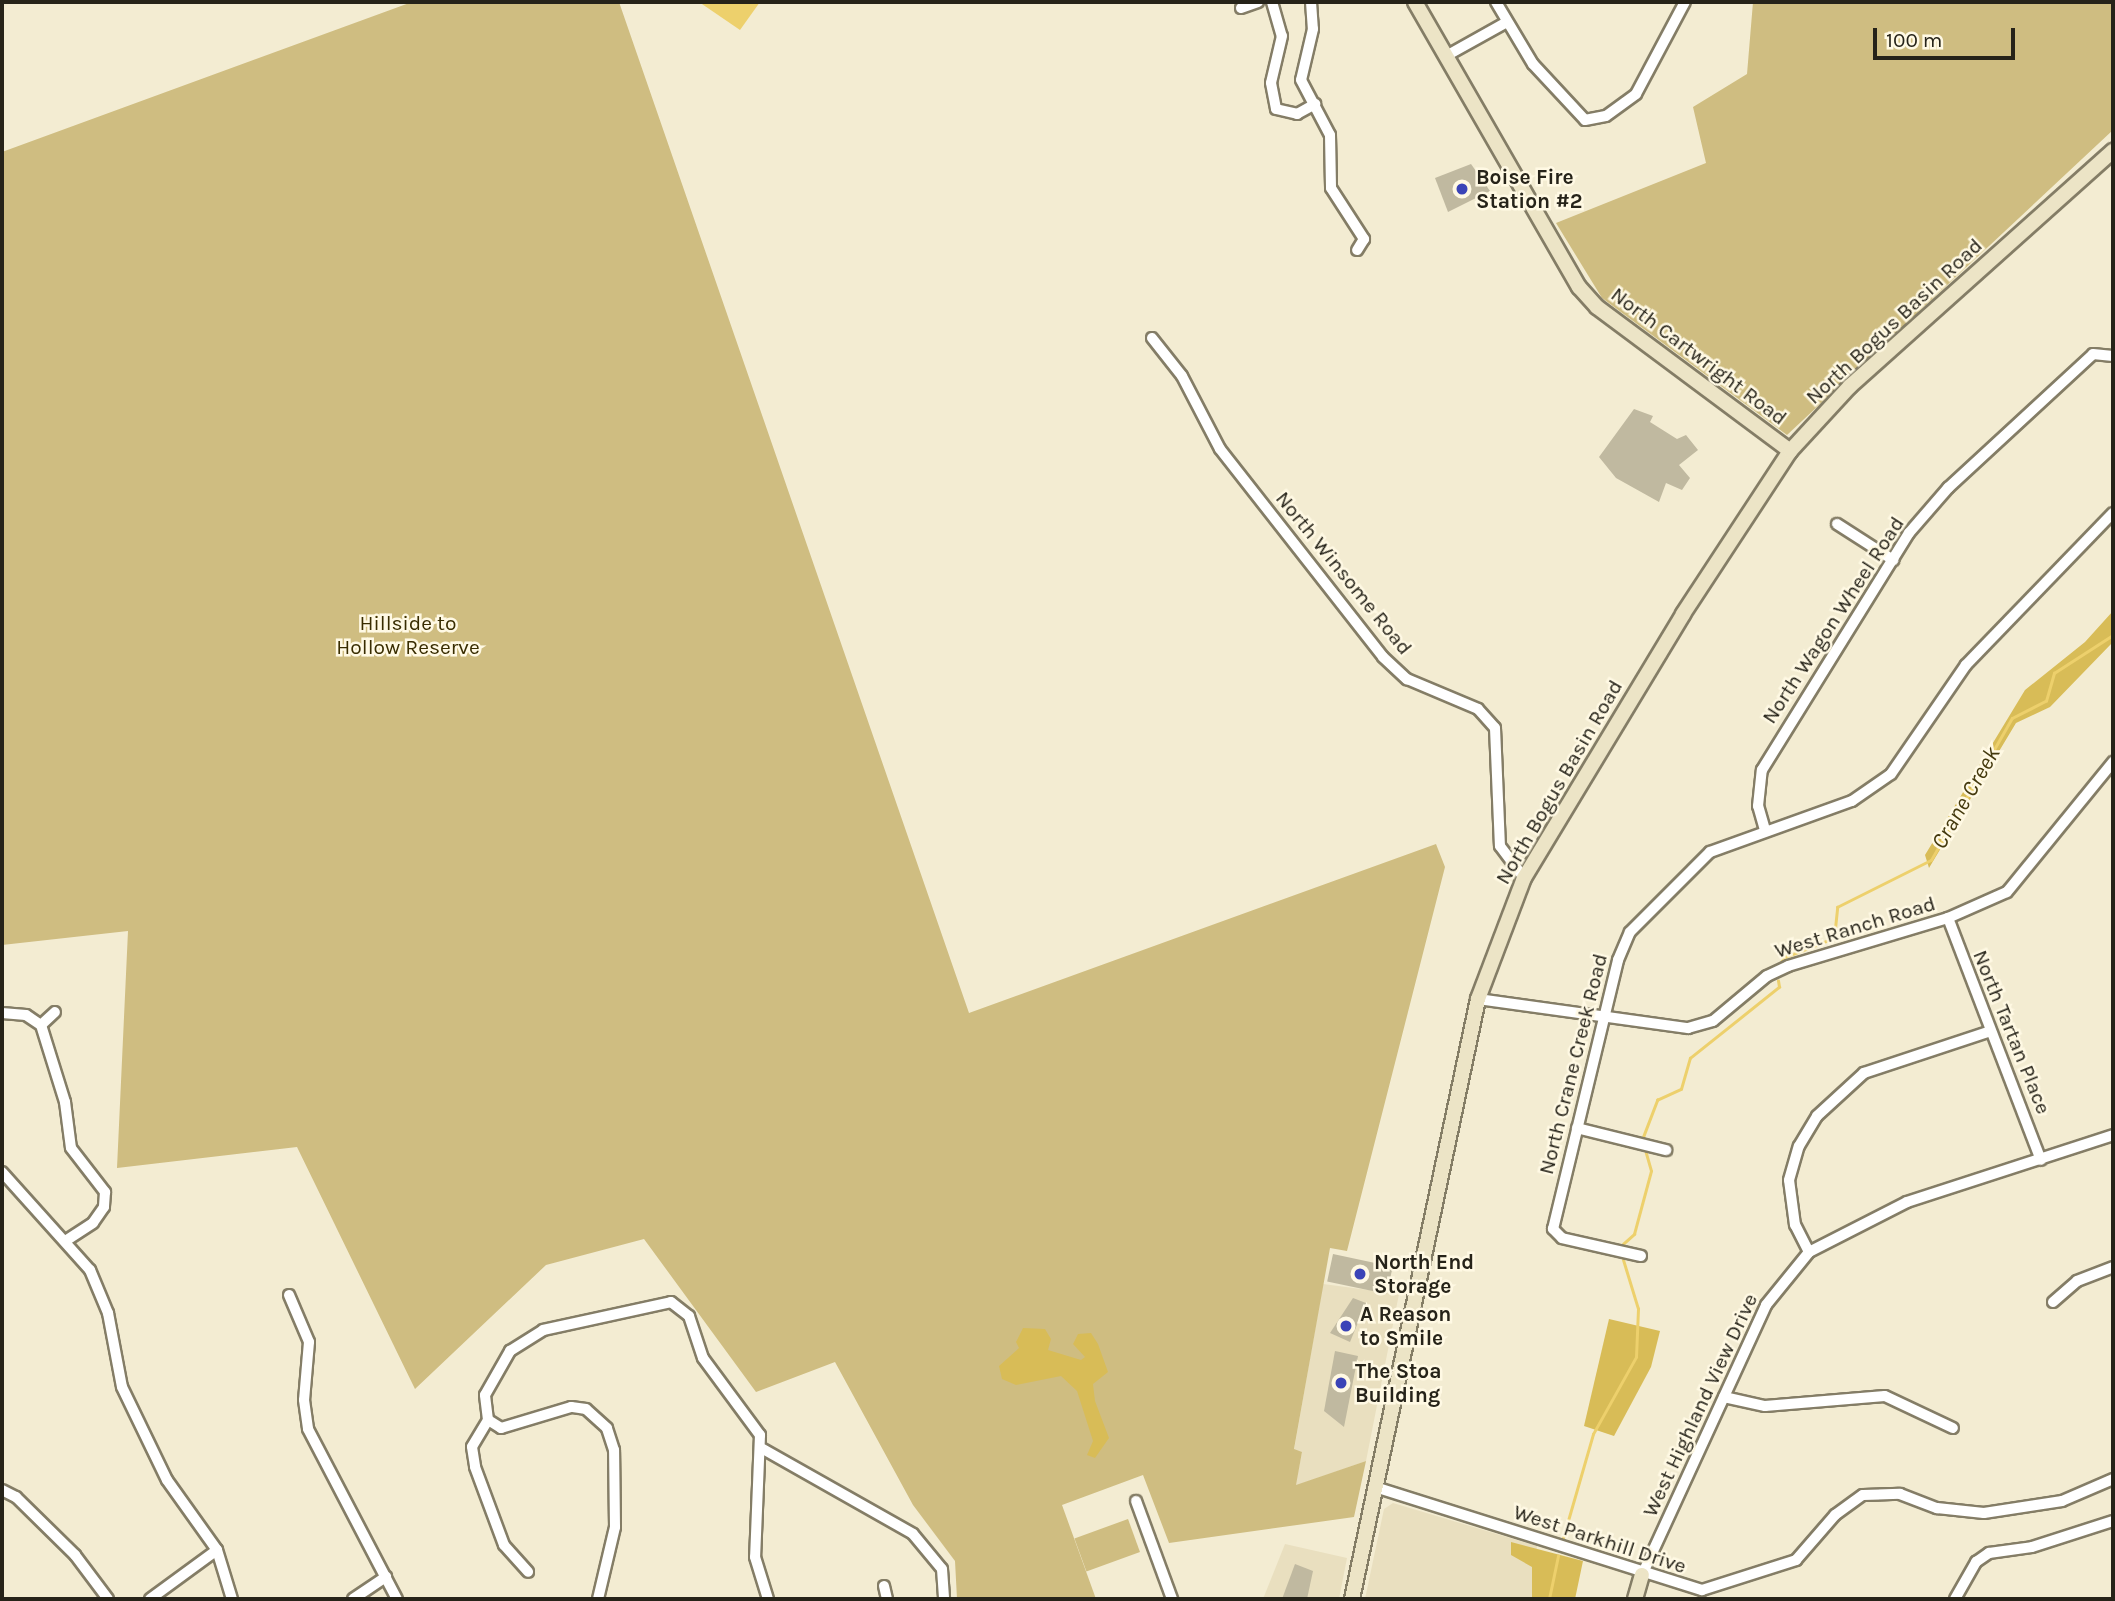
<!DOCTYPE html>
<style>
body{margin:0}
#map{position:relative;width:2115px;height:1601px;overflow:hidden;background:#f3ecd2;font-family:Karla,sans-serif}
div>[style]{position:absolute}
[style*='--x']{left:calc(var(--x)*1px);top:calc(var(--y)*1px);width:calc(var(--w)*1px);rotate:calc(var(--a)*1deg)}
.built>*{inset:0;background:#e9dfbf}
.green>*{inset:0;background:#cfbd81;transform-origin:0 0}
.forest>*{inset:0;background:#d8bc57}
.water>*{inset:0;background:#edd06c}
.stream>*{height:2.5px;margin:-1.25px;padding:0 1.25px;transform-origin:1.25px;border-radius:1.25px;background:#edd06c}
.building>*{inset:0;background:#c0b9a0;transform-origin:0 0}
.roads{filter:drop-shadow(2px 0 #847d66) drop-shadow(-2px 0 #847d66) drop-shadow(0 2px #847d66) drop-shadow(0 -2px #847d66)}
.street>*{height:10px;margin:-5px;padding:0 5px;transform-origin:5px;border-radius:5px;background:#fff}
.secondary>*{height:14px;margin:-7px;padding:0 7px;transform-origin:7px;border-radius:7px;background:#ece4c6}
.dots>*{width:19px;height:19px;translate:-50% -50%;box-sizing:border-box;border:4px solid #fff9e4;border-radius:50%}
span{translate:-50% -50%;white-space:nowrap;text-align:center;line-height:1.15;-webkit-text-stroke:5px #fff9e4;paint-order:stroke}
.poi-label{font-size:21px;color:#262319;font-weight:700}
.left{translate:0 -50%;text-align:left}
.street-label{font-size:21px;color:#262319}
.park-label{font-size:21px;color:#382c00}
.water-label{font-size:23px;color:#44390d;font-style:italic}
.frame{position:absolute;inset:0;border:4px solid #262319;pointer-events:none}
.scale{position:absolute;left:1873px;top:28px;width:142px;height:32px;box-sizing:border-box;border:4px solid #262319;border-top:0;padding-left:9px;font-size:21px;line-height:24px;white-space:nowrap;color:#262319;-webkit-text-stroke:5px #fff9e4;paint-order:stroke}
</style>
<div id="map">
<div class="built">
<i style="clip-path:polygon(1323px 1284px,1399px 1294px,1366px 1461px,1295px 1486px,1302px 1453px,1294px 1450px)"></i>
<i style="clip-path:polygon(1393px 1503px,1537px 1546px,1532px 1599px,1365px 1599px,1384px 1509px)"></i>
<i style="clip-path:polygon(1285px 1544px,1347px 1558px,1339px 1599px,1263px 1599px)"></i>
</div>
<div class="green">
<i style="clip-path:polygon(412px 2px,619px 2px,969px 1013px,1436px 844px,1445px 867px,1347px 1251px,1330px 1248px,1294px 1449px,1302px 1452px,1296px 1485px,1366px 1461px,1354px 1517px,1169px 1543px,1143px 1475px,1062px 1505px,1096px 1599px,957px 1599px,955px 1561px,913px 1505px,835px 1362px,756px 1392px,644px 1239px,546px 1265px,415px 1389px,297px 1147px,117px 1168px,128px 931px,2px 945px,2px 152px)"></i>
<i style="clip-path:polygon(1753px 2px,2113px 2px,2113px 130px,1787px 435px,1602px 298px,1556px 223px,1706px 163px,1693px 107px,1747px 74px)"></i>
<i style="left:1128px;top:1519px;width:35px;height:57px;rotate:70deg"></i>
</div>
<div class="forest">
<i style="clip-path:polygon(2113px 611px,2113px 642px,2050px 707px,2016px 723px,1929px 868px,1925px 855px,2025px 690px,2085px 642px)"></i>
<i style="clip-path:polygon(1609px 1319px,1660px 1331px,1651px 1367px,1614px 1436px,1584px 1426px)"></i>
<i style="clip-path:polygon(1023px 1328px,1045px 1329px,1051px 1339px,1048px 1350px,1081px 1360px,1085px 1357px,1073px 1344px,1078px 1334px,1091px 1333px,1098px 1344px,1108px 1372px,1093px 1384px,1095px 1401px,1109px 1438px,1095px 1458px,1087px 1455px,1093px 1441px,1077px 1391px,1061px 1376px,1016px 1385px,1002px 1379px,999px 1366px,1019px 1348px,1016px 1342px)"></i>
<i style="clip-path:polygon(1511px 1542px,1583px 1561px,1575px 1599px,1532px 1599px,1532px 1567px,1511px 1555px)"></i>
</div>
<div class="water">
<i style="clip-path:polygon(699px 2px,760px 2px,740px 30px)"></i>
</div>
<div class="stream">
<i style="--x:1777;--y:967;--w:13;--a:-51"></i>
<i style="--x:1785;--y:957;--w:53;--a:-21.2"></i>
<i style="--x:1834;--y:938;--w:31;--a:-84"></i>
<i style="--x:1837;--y:907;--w:105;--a:-26.6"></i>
<i style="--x:1931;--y:860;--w:163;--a:-60.3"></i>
<i style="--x:2012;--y:718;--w:38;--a:-27"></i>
<i style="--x:2046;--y:701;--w:29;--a:-74"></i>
<i style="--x:2054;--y:673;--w:70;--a:-32.8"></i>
<i style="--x:1643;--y:1137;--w:40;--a:-69"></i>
<i style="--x:1657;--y:1100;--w:26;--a:-25"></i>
<i style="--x:1681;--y:1089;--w:32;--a:-74"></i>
<i style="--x:1690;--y:1058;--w:114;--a:-38.6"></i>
<i style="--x:1779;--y:987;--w:6;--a:-99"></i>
<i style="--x:1623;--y:1244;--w:15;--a:-42"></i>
<i style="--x:1634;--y:1234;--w:65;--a:-74.9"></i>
<i style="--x:1651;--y:1171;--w:19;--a:-106"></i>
<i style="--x:1563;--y:1538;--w:108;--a:-73.9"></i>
<i style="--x:1593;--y:1434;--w:88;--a:-60.8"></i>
<i style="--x:1636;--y:1357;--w:48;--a:-87.6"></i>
<i style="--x:1638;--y:1309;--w:51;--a:-107"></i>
<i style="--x:1549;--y:1599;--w:44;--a:-78.2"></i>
</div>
<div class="building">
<i style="clip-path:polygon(1471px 164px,1490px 191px,1448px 212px,1435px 178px)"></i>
<i style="clip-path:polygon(1634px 409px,1653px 416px,1650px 422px,1677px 439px,1686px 435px,1698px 450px,1679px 465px,1690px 478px,1682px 490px,1666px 483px,1659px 502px,1616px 478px,1599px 457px)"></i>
<i style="left:1333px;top:1254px;width:61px;height:28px;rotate:12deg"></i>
<i style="clip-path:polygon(1353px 1298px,1366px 1303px,1350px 1342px,1330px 1333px)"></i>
<i style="clip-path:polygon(1335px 1351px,1358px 1356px,1344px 1427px,1324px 1411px)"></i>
<i style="clip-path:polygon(1295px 1564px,1313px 1571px,1307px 1599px,1282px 1599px)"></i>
</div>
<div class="roads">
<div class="street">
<i style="--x:1272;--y:2;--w:35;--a:74"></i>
<i style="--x:1282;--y:36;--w:48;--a:103.2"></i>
<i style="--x:1271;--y:83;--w:26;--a:79"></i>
<i style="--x:1276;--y:109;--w:22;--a:13"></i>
<i style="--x:1297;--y:114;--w:21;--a:-29"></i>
<i style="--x:1311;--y:2;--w:27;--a:86"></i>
<i style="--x:1313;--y:29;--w:52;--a:103.2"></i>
<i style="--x:1301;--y:80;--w:62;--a:62.2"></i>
<i style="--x:1330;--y:135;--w:53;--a:88.9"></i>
<i style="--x:1331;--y:188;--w:61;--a:57.1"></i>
<i style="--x:1364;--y:239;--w:13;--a:122"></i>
<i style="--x:1496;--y:2;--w:72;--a:59.2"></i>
<i style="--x:1533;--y:64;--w:76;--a:47.1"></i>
<i style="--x:1585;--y:120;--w:21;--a:-11"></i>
<i style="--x:1606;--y:116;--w:37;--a:-36"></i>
<i style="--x:1636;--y:94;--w:104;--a:-62"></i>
<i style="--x:1241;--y:8;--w:18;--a:-19"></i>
<i style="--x:1446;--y:56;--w:70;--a:-29.1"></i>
<i style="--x:1152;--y:338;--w:48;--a:51.7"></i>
<i style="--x:1182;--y:376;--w:82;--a:62.5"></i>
<i style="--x:1220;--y:449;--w:264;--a:51.9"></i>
<i style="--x:1383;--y:657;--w:33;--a:43"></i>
<i style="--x:1407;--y:679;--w:77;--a:22.9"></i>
<i style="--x:1478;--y:709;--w:25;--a:48"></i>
<i style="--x:1495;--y:728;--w:118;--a:87.6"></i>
<i style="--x:1500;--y:846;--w:40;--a:53"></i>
<i style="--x:1837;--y:524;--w:67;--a:32.7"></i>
<i style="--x:1765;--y:830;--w:25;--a:-106"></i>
<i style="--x:1758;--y:806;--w:36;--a:-84"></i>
<i style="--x:1762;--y:770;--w:279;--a:-58.2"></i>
<i style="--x:1909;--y:533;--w:60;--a:-49.1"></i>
<i style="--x:1948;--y:488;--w:197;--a:-42.7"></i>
<i style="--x:2093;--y:354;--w:20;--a:6"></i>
<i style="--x:1948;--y:918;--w:259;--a:69"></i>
<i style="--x:1478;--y:999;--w:212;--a:7.9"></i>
<i style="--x:1688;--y:1028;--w:26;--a:-16"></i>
<i style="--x:1713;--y:1021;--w:70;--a:-39.8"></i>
<i style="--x:1767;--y:976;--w:23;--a:-25"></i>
<i style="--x:1788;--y:966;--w:167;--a:-16.7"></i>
<i style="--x:1948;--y:918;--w:64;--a:-23.8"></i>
<i style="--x:2007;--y:892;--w:168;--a:-50.8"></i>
<i style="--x:2;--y:1013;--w:24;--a:5"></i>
<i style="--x:26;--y:1015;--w:18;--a:34"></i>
<i style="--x:41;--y:1025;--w:81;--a:72.7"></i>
<i style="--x:65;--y:1102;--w:46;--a:82.6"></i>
<i style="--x:71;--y:1148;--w:56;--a:52.3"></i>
<i style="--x:105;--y:1192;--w:15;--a:94"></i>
<i style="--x:104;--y:1207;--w:19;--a:125"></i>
<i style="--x:93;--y:1223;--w:33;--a:147"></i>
<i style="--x:41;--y:1025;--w:19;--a:-43"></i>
<i style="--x:1577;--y:1128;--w:92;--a:13.9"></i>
<i style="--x:2;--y:1172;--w:132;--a:48.1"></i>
<i style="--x:90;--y:1270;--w:47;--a:67.3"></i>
<i style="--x:108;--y:1313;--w:75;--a:79.3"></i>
<i style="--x:122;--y:1387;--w:103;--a:64.2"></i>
<i style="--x:167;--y:1480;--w:86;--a:54.5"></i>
<i style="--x:217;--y:1550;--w:51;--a:73"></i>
<i style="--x:1809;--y:1252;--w:30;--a:-117"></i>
<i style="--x:1795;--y:1225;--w:45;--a:-97.6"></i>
<i style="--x:1789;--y:1180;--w:35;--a:-74"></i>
<i style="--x:1799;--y:1146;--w:35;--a:-59"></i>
<i style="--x:1817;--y:1116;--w:64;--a:-42.5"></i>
<i style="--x:1864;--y:1073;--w:131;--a:-18.3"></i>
<i style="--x:1641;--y:1256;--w:81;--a:-167.2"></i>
<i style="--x:1562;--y:1238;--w:13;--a:-135"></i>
<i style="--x:1553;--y:1229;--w:277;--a:-76.4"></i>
<i style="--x:1618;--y:960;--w:30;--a:-67"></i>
<i style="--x:1630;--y:932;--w:113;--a:-45"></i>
<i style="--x:1710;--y:852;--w:151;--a:-19.8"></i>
<i style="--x:1852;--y:801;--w:47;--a:-34.7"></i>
<i style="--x:1891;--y:774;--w:132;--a:-55.5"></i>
<i style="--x:1966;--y:665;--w:211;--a:-46"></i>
<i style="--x:289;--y:1295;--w:51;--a:66.9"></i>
<i style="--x:309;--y:1342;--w:58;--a:94.9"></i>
<i style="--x:304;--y:1400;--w:29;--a:82"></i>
<i style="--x:308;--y:1429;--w:192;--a:62.4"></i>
<i style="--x:2053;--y:1302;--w:32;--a:-41"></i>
<i style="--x:2077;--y:1281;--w:39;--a:-21"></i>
<i style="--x:1724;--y:1397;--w:42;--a:12.4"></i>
<i style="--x:1765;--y:1406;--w:120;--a:-4.8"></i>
<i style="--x:1885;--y:1396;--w:75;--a:25.2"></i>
<i style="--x:488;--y:1420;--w:31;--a:121"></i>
<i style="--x:472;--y:1447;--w:20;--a:81"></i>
<i style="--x:475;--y:1467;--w:83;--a:69.6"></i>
<i style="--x:504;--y:1545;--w:36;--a:48"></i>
<i style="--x:763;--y:1449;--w:172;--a:29.5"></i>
<i style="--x:913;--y:1534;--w:45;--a:50.4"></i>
<i style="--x:942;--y:1569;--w:30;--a:86"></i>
<i style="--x:1375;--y:1487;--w:343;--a:17.5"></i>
<i style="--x:1702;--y:1590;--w:99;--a:-17.7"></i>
<i style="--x:1796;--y:1560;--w:60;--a:-49.1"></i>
<i style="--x:1835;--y:1515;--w:34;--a:-36"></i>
<i style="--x:1863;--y:1495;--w:37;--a:-2"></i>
<i style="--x:1900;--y:1494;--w:40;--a:21"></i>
<i style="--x:1937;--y:1508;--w:47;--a:6.1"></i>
<i style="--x:1984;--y:1513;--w:79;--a:-8.7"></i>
<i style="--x:2062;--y:1501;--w:56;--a:-23.3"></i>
<i style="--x:2;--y:1490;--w:16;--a:27"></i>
<i style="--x:16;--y:1497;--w:83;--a:44.5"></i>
<i style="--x:75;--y:1555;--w:55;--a:53.1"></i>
<i style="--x:1136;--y:1501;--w:104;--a:69.8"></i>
<i style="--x:1642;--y:1575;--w:297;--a:-65.3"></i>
<i style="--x:1766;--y:1305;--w:68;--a:-50.9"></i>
<i style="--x:1809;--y:1252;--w:110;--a:-27"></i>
<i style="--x:1907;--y:1202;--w:217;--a:-18"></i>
<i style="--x:884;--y:1586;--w:13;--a:77"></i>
<i style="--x:150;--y:1599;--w:83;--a:-36.2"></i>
<i style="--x:353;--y:1599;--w:40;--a:-34"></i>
<i style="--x:598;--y:1599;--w:74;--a:-76.7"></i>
<i style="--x:615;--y:1527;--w:77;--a:-90.7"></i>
<i style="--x:614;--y:1450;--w:23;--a:-108"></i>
<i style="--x:607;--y:1428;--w:28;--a:-138"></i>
<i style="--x:586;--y:1409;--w:15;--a:-172"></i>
<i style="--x:571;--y:1407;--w:73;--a:163.3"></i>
<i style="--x:501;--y:1428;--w:15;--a:-148"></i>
<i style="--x:488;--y:1420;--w:25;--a:-97"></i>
<i style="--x:485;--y:1395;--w:51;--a:-60.4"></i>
<i style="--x:510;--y:1351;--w:39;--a:-32"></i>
<i style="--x:543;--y:1330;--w:131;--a:-12.3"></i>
<i style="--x:671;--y:1302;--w:23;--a:38"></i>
<i style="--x:689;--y:1316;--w:44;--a:71.6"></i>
<i style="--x:703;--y:1358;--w:96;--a:53.5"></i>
<i style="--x:760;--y:1435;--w:122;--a:92.3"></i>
<i style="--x:755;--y:1557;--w:44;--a:72.8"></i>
<i style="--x:1955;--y:1599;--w:43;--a:-60.4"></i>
<i style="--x:1976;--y:1562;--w:16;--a:-35"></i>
<i style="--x:1989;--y:1553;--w:43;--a:-7.9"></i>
<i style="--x:2032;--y:1547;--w:85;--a:-17.8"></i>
</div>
<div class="secondary">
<i style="--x:1415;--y:2;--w:329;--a:60.1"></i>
<i style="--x:1579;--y:287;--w:27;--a:48"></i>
<i style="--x:1597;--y:307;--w:241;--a:36.7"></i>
<i style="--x:1352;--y:1599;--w:613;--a:-78.14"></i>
<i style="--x:1478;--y:999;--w:129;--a:-69.2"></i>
<i style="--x:1524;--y:878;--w:308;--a:-58.9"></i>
<i style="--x:1683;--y:614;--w:195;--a:-56.7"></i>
<i style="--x:1790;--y:451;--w:88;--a:-47.3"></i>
<i style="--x:1850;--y:386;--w:353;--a:-41.8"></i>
<i style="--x:1635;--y:1599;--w:25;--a:-74"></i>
</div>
</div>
<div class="dots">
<i style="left:1462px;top:189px;background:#3b44b7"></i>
<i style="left:1360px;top:1274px;background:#3b44b7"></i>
<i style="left:1346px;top:1326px;background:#3b44b7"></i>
<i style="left:1341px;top:1383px;background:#3b44b7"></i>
</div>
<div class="poi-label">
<span class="left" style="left:1476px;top:189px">Boise Fire<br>Station #2</span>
<span class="left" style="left:1374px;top:1274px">North End<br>Storage</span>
<span class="left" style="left:1360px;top:1326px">A Reason<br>to Smile</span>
<span class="left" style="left:1355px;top:1383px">The Stoa<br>Building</span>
</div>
<div class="street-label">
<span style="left:1894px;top:321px;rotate:-43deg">North Bogus Basin Road</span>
<span style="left:1699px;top:356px;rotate:37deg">North Cartwright Road</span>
<span style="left:1344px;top:573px;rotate:51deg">North Winsome Road</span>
<span style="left:1833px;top:620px;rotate:-57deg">North Wagon Wheel Road</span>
<span style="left:1559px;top:782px;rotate:-60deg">North Bogus Basin Road</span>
<span style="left:1855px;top:927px;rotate:-17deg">West Ranch Road</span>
<span style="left:2012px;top:1032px;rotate:68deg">North Tartan Place</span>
<span style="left:1573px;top:1064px;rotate:-76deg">North Crane Creek Road</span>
<span style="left:1700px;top:1405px;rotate:-65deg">West Highland View Drive</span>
<span style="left:1600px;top:1539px;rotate:18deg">West Parkhill Drive</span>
</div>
<div class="park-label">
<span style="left:408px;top:635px">Hillside to<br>Hollow Reserve</span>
</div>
<div class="water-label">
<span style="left:1966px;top:798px;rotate:-60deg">Crane Creek</span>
</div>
<div class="frame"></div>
<div class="scale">100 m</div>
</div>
